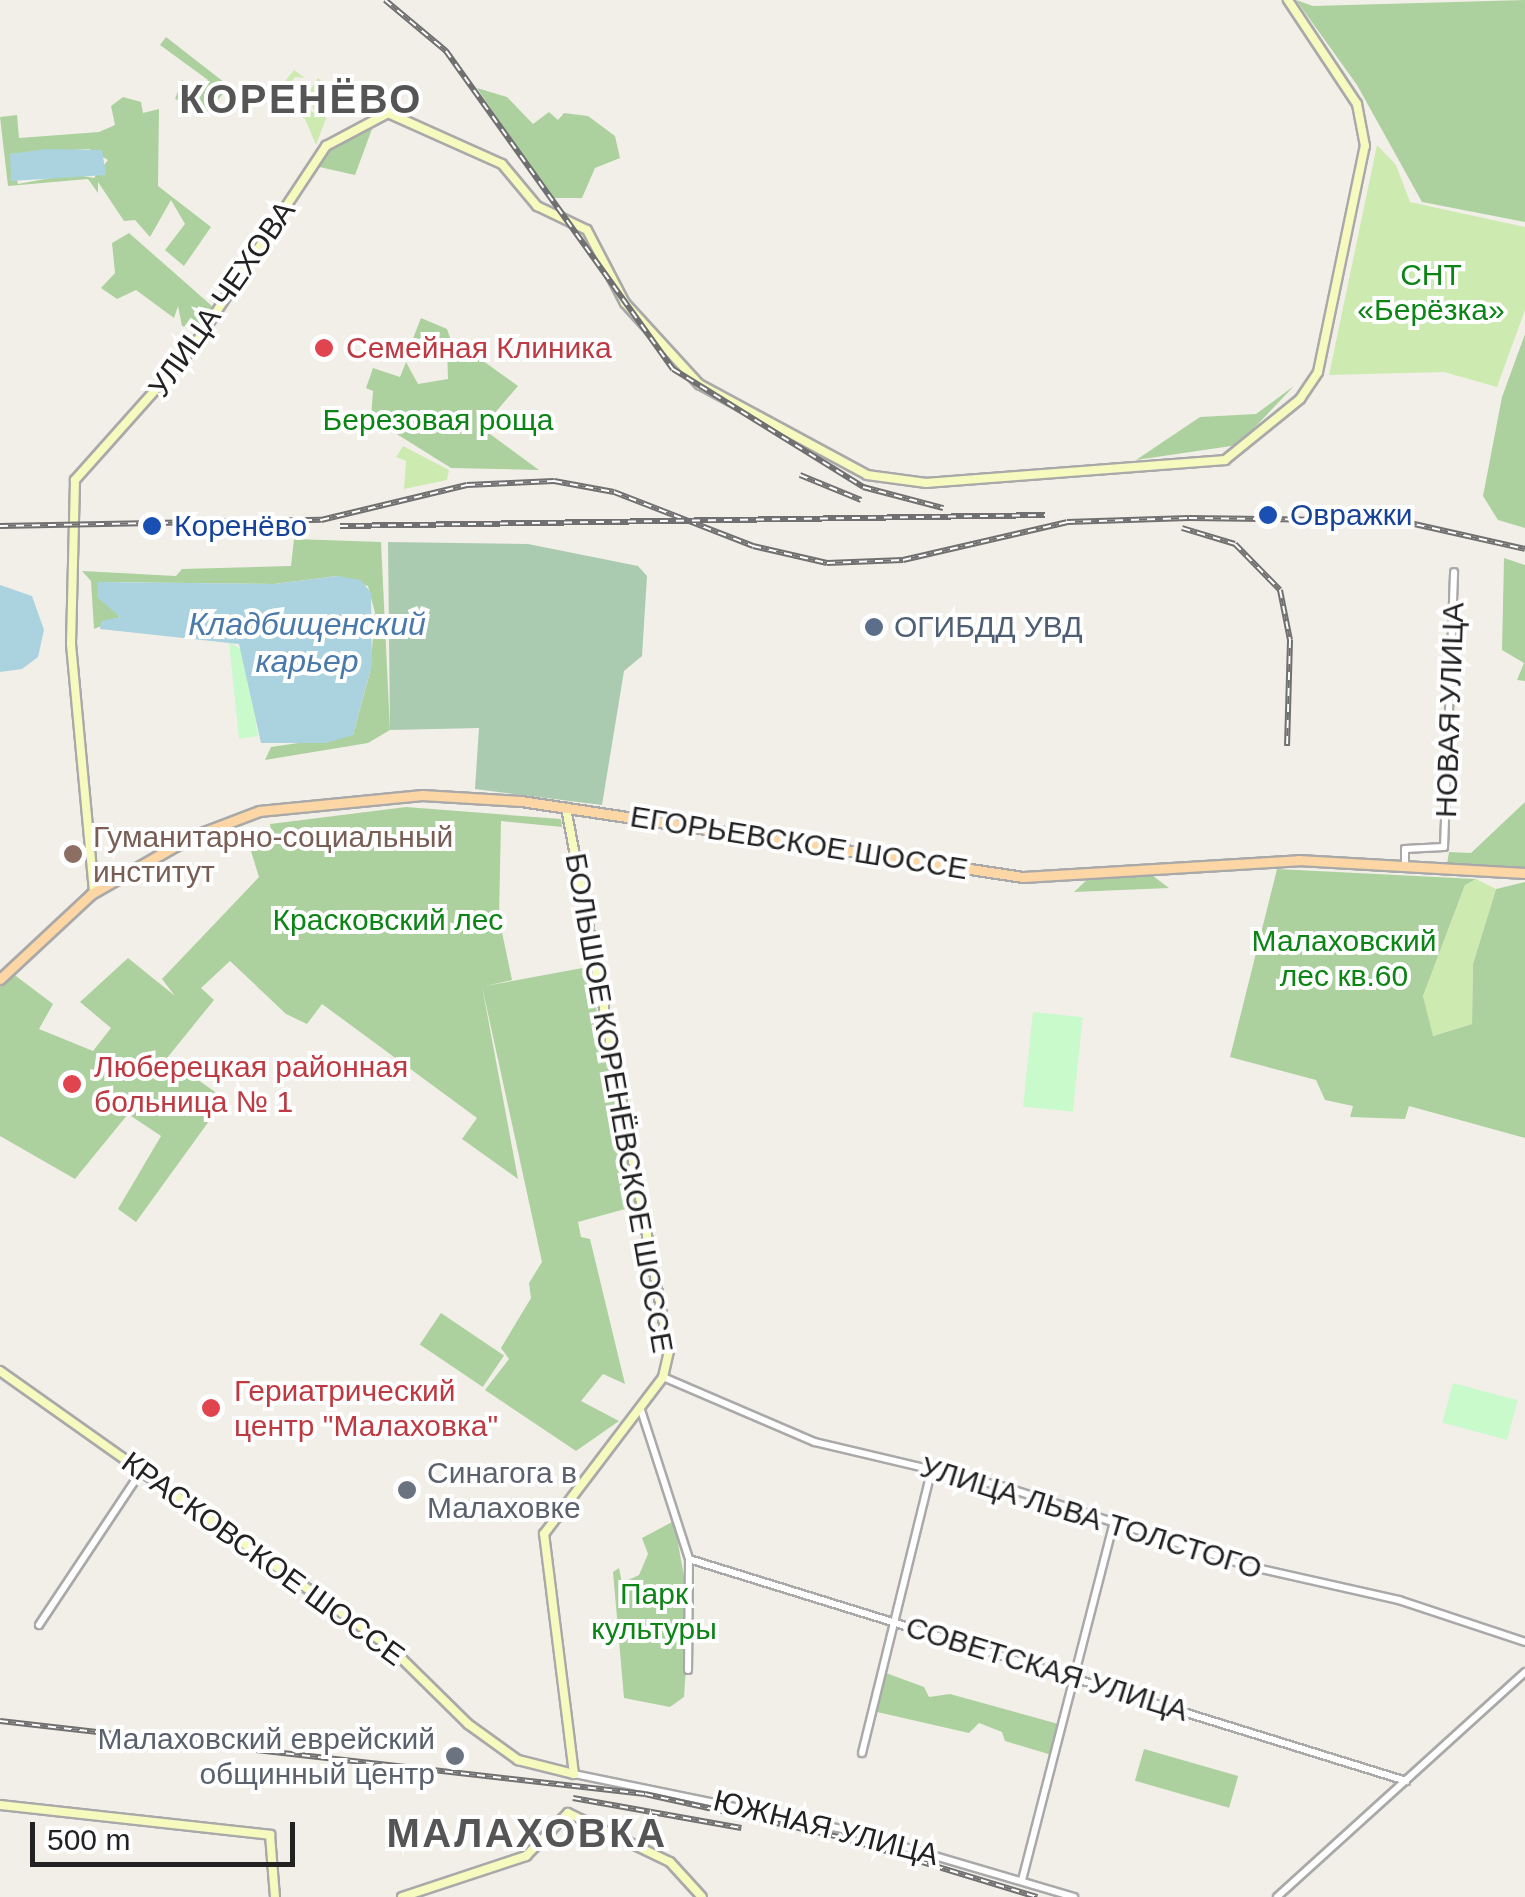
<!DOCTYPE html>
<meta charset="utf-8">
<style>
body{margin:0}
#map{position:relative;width:1525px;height:1897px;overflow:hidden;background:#f2efe9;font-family:Arial,sans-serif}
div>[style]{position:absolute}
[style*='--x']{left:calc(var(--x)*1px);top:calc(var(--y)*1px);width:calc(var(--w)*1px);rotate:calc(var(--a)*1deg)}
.grass>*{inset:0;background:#cdebb0}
.forest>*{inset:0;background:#add19e;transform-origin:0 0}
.cemetery>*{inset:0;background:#aacbaf}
.park>*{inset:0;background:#c8facc;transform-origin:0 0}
.water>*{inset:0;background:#aad3df}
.roads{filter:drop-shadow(2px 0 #a9a9a9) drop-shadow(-2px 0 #a9a9a9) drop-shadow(0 2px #a9a9a9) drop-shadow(0 -2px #a9a9a9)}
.tertiary>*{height:6px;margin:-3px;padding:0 3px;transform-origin:3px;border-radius:3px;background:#fff}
.secondary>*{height:8px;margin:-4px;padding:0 4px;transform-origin:4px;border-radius:4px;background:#f7fabf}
.primary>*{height:9px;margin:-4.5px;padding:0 4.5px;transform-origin:4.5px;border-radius:4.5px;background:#fcd6a4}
.rail>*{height:6px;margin-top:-3px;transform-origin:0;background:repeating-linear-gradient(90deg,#fff 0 8px,#707070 0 16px);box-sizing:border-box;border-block:2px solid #707070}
.dots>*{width:28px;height:28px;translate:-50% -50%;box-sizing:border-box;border:5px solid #fff;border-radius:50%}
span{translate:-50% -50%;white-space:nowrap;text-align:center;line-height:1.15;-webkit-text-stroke:8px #fff;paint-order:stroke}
.park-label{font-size:30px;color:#0c8416}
.street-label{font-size:30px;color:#222}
.health-label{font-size:30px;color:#be3a42}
.left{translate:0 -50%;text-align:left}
.transit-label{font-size:30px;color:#164399}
.service-label{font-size:30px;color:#4e5e75}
.education-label{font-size:30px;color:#785e54}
.worship-label{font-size:30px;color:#5b616d}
.right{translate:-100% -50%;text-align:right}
.water-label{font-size:32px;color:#4a7aab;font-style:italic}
.district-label{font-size:40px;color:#555;font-weight:700;letter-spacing:2.5px}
.scale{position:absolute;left:30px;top:1822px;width:265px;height:45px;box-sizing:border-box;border:5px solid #222;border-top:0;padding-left:12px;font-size:30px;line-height:35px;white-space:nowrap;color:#222;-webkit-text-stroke:8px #fff;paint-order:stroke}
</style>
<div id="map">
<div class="grass">
<i style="clip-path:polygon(294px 70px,305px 78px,295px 77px,280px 96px,315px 113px,308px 93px,318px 78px,335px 94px,316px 145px,305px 119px,273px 96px)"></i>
<i style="clip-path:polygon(1377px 145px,1396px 165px,1410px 202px,1525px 227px,1525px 310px,1497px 387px,1444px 372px,1329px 375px)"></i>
<i style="clip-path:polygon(403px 446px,449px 470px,447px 480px,404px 489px,406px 461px,396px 457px)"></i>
<i style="clip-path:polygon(1476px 879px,1496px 889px,1473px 964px,1472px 1024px,1432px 1036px,1423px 996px,1465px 885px)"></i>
</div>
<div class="forest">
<i style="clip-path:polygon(1296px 0,1313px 6px,1525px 0,1525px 222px,1422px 202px,1357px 85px)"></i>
<i style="clip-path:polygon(166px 37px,229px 86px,208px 112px,175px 99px,182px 80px,200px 92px,208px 80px,160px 45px)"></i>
<i style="clip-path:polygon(477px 88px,507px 97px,533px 124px,549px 112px,558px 120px,564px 113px,588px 116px,615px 136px,620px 158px,595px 168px,582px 198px,551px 198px)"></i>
<i style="clip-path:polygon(evenodd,123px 97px,141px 102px,143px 113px,159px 109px,158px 186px,211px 227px,184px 266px,165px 250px,185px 224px,171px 200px,150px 237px,135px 220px,124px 221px,98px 182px,98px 193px,88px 179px,8px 186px,0 117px,17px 115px,19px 138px,99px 132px,115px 125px,111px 106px,123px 97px,89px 149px,108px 160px,94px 178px,72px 174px,18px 184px,10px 154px,89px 149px)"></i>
<i style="clip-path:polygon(375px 121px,355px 175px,315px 166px,328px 147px)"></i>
<i style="clip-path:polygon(129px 233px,212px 306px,200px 330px,182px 326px,178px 306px,174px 318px,136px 290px,117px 299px,101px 288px,115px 273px,112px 243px)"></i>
<i style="clip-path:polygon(421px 318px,447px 329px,456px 355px,479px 358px,518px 386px,482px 428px,539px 470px,451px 468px,371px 418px,373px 391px,366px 388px,373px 368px,400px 377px,406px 362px,418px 384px,448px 379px,447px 348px,431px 340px,410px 346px)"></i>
<i style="clip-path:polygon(1525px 334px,1525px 528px,1498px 520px,1483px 496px,1502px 397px)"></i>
<i style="clip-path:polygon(1294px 386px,1238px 445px,1136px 460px,1200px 417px,1256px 414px)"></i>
<i style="clip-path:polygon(294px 539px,381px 542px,390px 730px,368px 743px,265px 760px,271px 747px,353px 735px,370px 672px,375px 613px,368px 586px,337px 576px,274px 584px,98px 582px,120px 618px,94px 629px,91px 581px,82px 571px,176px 576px,182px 569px,291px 566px)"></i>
<i style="clip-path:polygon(1504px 558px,1525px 565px,1525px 681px,1517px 680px,1524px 663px,1502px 650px)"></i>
<i style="clip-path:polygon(1525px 802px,1525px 868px,1447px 864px,1449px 852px,1471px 853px)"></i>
<i style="clip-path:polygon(406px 807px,561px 819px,562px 827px,501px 821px,499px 918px,512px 980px,485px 986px,588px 967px,636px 1206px,578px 1222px,581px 1237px,590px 1239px,625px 1384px,603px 1374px,581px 1401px,619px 1421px,576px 1451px,485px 1390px,509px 1359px,501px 1348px,531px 1298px,529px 1283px,542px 1262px,482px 986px,518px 1179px,462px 1139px,477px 1118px,322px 1004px,307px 1024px,286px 1014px,230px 961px,201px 988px,214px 1000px,167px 1058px,225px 1099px,136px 1222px,118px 1209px,161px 1136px,128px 1114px,75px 1179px,0 1136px,0 987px,12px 973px,53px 1004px,39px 1029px,93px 1051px,111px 1028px,80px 1002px,128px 958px,175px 996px,162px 979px,259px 877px,250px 848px,272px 838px,270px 824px)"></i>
<i style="clip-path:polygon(1277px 869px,1476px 879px,1465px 885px,1423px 996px,1433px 1036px,1472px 1024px,1473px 964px,1496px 889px,1525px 882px,1525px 1138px,1409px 1106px,1405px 1119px,1350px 1117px,1353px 1106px,1325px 1100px,1316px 1080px,1230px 1057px)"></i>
<i style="clip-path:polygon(1149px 873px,1169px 888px,1074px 892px,1091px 876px)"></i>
<i style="left:441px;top:1313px;width:76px;height:38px;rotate:34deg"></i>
<i style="clip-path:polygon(674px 1521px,690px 1610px,684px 1697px,670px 1707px,624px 1698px,613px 1572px,619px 1568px,622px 1583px,639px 1575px,648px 1554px,642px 1538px)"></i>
<i style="clip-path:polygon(886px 1673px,924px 1687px,929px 1697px,950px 1694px,1062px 1725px,1055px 1756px,1005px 1741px,1002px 1732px,979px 1723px,969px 1733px,877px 1712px)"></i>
<i style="left:1144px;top:1749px;width:98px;height:33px;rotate:16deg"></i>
</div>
<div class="cemetery">
<i style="clip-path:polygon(388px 542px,528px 544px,638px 566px,647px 576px,642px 656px,624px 671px,602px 805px,475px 789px,479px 728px,390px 730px)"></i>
</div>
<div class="park">
<i style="clip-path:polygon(229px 642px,244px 651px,258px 736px,239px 739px)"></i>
<i style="left:1033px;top:1012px;width:50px;height:95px;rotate:6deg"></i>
<i style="left:1453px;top:1383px;width:67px;height:41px;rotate:15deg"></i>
</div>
<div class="water">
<i style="clip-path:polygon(46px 149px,102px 150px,106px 175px,11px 181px,10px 154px)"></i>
<i style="clip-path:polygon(337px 576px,361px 580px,371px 593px,372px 664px,353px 735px,326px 743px,261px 743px,239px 644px,100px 629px,101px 621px,120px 617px,97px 597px,98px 582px,274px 584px)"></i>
<i style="clip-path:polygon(0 585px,32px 596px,44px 630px,38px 657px,22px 669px,0 672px)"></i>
</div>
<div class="roads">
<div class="tertiary">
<i style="--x:1405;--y:865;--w:16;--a:-90"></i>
<i style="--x:1405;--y:849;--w:39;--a:-3"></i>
<i style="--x:1444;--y:847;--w:275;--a:-87.9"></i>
<i style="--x:663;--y:1377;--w:165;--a:23.2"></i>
<i style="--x:815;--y:1442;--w:195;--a:13.3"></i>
<i style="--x:1005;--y:1487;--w:256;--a:18"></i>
<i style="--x:1248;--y:1566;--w:155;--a:12.7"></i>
<i style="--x:1399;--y:1600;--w:133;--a:18.4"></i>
<i style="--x:640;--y:1407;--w:160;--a:72.1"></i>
<i style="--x:689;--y:1559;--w:111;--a:90.5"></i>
<i style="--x:689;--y:1559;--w:751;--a:17.2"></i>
<i style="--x:39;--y:1625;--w:186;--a:-56.4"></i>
<i style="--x:862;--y:1753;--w:293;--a:-76.2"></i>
<i style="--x:574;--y:1774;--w:275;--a:11.6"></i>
<i style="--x:843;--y:1829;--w:241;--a:16.4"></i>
<i style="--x:1022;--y:1880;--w:370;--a:-75.6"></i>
<i style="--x:1277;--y:1897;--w:335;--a:-42.2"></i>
</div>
<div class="secondary">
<i style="--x:94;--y:892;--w:249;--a:-95.3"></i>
<i style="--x:71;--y:644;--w:164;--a:-88.6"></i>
<i style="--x:75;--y:480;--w:174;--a:-48.3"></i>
<i style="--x:191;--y:350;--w:245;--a:-56.5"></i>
<i style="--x:326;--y:146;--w:70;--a:-28"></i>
<i style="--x:388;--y:113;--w:125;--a:24.1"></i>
<i style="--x:502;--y:164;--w:55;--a:50.2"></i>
<i style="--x:537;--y:206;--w:55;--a:25.6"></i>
<i style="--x:587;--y:230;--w:82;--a:62.5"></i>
<i style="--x:625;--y:303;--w:110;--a:47.6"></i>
<i style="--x:699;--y:384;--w:191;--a:28.4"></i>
<i style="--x:867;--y:475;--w:60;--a:7.7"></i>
<i style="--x:926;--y:483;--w:300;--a:-4.4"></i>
<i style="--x:1225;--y:460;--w:97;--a:-39.1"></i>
<i style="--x:1300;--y:399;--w:32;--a:-56"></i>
<i style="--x:1318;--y:372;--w:231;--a:-78.3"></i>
<i style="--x:1365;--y:146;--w:43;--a:-100.8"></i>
<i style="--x:1357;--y:104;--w:125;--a:-123.6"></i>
<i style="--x:0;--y:1371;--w:481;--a:35.3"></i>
<i style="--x:392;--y:1649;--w:107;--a:44.6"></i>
<i style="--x:468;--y:1724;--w:62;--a:35.8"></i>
<i style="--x:518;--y:1760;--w:58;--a:14"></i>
<i style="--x:574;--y:1774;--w:242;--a:-97.1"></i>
<i style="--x:544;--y:1534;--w:197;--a:-52.8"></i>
<i style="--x:663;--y:1377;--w:27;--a:-77"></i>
<i style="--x:669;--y:1351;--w:553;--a:-100.74"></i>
<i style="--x:0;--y:1805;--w:272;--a:6.3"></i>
<i style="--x:270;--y:1835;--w:62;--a:85.4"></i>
<i style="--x:402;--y:1897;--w:131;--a:-18.3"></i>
<i style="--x:526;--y:1856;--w:60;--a:-45.7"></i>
<i style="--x:568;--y:1813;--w:113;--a:25.7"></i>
<i style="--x:670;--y:1862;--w:47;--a:47.6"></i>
</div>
<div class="primary">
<i style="--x:0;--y:979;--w:125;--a:-43"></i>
<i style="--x:91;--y:894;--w:115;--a:-29.7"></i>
<i style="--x:191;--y:837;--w:73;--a:-20.9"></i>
<i style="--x:259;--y:811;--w:164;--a:-5.6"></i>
<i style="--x:422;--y:795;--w:99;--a:3.5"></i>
<i style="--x:521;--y:801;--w:508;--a:8.61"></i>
<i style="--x:1023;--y:877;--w:276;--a:-3.5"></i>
<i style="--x:1298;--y:860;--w:227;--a:3.3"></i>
</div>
</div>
<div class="rail">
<i style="--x:385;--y:0;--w:80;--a:39.9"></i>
<i style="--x:446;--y:51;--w:391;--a:54.5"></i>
<i style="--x:673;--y:369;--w:224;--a:31.8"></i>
<i style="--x:863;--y:487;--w:83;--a:14.7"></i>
<i style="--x:800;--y:475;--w:66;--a:22.3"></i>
<i style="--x:0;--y:526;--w:321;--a:-1.1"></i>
<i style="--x:321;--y:520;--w:150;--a:-13.5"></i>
<i style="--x:467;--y:485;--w:87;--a:-2.6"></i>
<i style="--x:554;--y:481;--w:61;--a:10.4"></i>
<i style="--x:614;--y:492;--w:149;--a:21.2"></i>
<i style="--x:753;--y:546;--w:76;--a:12.9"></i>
<i style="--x:827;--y:563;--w:76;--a:-2.3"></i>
<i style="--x:903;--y:560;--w:168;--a:-13"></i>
<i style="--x:1067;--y:522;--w:122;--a:-1.9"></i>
<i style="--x:1189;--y:518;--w:212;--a:0.8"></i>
<i style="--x:1401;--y:521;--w:127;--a:12.7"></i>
<i style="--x:340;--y:526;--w:705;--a:-0.89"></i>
<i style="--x:1182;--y:528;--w:55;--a:16.8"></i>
<i style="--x:1235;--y:544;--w:64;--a:45.6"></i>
<i style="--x:1280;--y:590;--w:51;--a:78.7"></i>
<i style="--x:1290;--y:640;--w:106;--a:91.6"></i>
<i style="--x:0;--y:1721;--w:649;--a:6.46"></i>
<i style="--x:645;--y:1794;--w:203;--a:12.5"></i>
<i style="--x:843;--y:1838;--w:203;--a:16.9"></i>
<i style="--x:573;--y:1798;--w:171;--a:10.1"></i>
</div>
<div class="dots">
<i style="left:324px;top:348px;background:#e0444e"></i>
<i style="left:1268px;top:515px;background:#1a4fb4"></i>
<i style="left:152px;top:526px;background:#1a4fb4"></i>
<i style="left:874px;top:627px;background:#5c6f8a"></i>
<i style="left:73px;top:854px;background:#8d6e63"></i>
<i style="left:72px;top:1084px;background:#e0444e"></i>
<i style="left:211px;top:1408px;background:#e0444e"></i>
<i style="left:407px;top:1490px;background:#6b7280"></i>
<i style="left:455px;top:1756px;background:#6b7280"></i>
</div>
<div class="park-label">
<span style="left:1431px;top:292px">СНТ<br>«Берёзка»</span>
<span style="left:438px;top:420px">Березовая роща</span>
<span style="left:388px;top:920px">Красковский лес</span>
<span style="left:1344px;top:958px">Малаховский<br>лес кв.60</span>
<span style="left:654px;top:1611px">Парк<br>культуры</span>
</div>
<div class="street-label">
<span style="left:222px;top:299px;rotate:-55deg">УЛИЦА ЧЕХОВА</span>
<span style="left:1450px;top:710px;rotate:-88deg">НОВАЯ УЛИЦА</span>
<span style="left:799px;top:843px;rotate:9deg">ЕГОРЬЕВСКОЕ ШОССЕ</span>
<span style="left:619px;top:1103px;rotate:80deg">БОЛЬШОЕ КОРЕНЁВСКОЕ ШОССЕ</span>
<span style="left:1091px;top:1518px;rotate:17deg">УЛИЦА ЛЬВА ТОЛСТОГО</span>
<span style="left:263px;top:1559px;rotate:36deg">КРАСКОВСКОЕ ШОССЕ</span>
<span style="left:1047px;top:1669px;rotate:17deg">СОВЕТСКАЯ УЛИЦА</span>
<span style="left:826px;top:1828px;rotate:14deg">ЮЖНАЯ УЛИЦА</span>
</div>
<div class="health-label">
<span class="left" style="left:346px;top:348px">Семейная Клиника</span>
<span class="left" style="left:94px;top:1084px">Люберецкая районная<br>больница № 1</span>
<span class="left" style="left:234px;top:1408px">Гериатрический<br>центр "Малаховка"</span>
</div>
<div class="transit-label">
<span class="left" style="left:1290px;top:515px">Овражки</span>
<span class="left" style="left:174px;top:526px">Коренёво</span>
</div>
<div class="service-label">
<span class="left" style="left:894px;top:627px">ОГИБДД УВД</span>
</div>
<div class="education-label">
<span class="left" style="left:93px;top:854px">Гуманитарно-социальный<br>институт</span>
</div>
<div class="worship-label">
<span class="left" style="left:427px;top:1490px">Синагога в<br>Малаховке</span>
<span class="right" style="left:435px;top:1756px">Малаховский еврейский<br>общинный центр</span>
</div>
<div class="water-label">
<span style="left:307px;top:643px">Кладбищенский<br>карьер</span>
</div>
<div class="district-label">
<span style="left:301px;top:99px">КОРЕНЁВО</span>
<span style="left:527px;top:1833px">МАЛАХОВКА</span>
</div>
<div class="scale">500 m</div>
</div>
